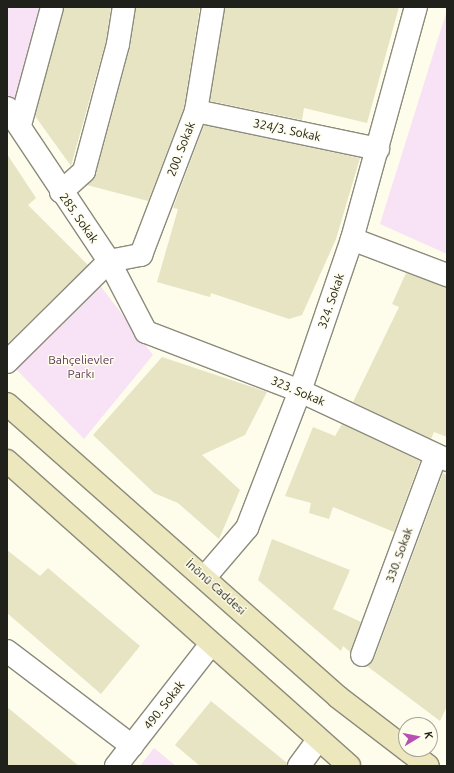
<!DOCTYPE html>
<meta charset="utf-8">
<style>
body{margin:0}
#map{position:relative;width:454px;height:773px;overflow:hidden;background:#fefceb;font-family:Ubuntu,sans-serif}
div>[style]{position:absolute}
[style*='--x']{left:calc(var(--x)*1px);top:calc(var(--y)*1px);width:calc(var(--w)*1px);rotate:calc(var(--a)*1deg)}
.green>*{inset:0;background:#f8e2f5}
.building>*{inset:0;background:#e7e4c4}
.roads{filter:drop-shadow(1px 0 #8c8b7b) drop-shadow(-1px 0 #8c8b7b) drop-shadow(0 1px #8c8b7b) drop-shadow(0 -1px #8c8b7b)}
.minor>*{height:22px;margin:-11px;padding:0 11px;transform-origin:11px;border-radius:11px;background:#fff}
.tertiary>*{height:22px;margin:-11px;padding:0 11px;transform-origin:11px;border-radius:11px;background:#fff}
.primary>*{height:22px;margin:-11px;padding:0 11px;transform-origin:11px;border-radius:11px;background:#ece7bc}
span{translate:-50% -50%;white-space:nowrap;text-align:center;line-height:1.15;-webkit-text-stroke:3px #fefceb;paint-order:stroke}
.street-label{font-size:12px;color:#21211b}
.park-label{font-size:12px;color:#5f3b5d}
.frame{position:absolute;inset:0;border:8px solid #21211b;pointer-events:none}
.north{position:absolute;left:398px;top:717px;width:40px;height:40px;box-sizing:border-box;background:#fefceb;border:1px solid #a6a498;border-radius:50%;rotate:80deg;font-size:11px;font-weight:700;line-height:16px;text-align:center;color:#21211b}
.north::after{content:'';display:block;margin:auto;width:14px;height:18px;background:#b750b3;clip-path:polygon(50% 0,100% 100%,50% 72%,0 100%)}
</style>
<div id="map">
<div class="green">
<i style="clip-path:polygon(7px 7px,48px 7px,20px 109px,7px 94px)"></i>
<i style="clip-path:polygon(447px 10px,447px 254px,380px 224px)"></i>
<i style="clip-path:polygon(99px 284px,153px 355px,84px 439px,13px 366px)"></i>
<i style="clip-path:polygon(154px 748px,176px 766px,140px 766px)"></i>
</div>
<div class="building">
<i style="clip-path:polygon(64px 7px,111px 7px,106px 41px,71px 166px,35px 116px)"></i>
<i style="clip-path:polygon(136px 7px,200px 7px,184px 108px,148px 201px,87px 185px,96px 174px,130px 47px)"></i>
<i style="clip-path:polygon(225px 7px,399px 7px,367px 123px,304px 108px,302px 120px,210px 101px)"></i>
<i style="clip-path:polygon(204px 125px,360px 158px,336px 239px,302px 315px,289px 319px,211px 293px,210px 297px,157px 282px,178px 209px,173px 208px)"></i>
<i style="clip-path:polygon(7px 154px,36px 198px,28px 205px,88px 265px,7px 344px)"></i>
<i style="clip-path:polygon(406px 273px,447px 287px,447px 437px,434px 432px,431px 439px,353px 402px,399px 307px,392px 304px)"></i>
<i style="clip-path:polygon(162px 357px,267px 392px,245px 435px,202px 455px,240px 490px,219px 539px,178px 503px,154px 493px,93px 435px)"></i>
<i style="clip-path:polygon(342px 424px,420px 461px,394px 532px,333px 507px,329px 519px,309px 513px,311px 503px,285px 496px,313px 427px,335px 436px)"></i>
<i style="clip-path:polygon(443px 473px,447px 475px,447px 706px,440px 721px,367px 666px,374px 659px)"></i>
<i style="clip-path:polygon(272px 539px,350px 570px,333px 609px,361px 622px,350px 652px,343px 646px,341px 651px,258px 580px)"></i>
<i style="clip-path:polygon(7px 550px,40px 576px,48px 568px,140px 646px,101px 694px,7px 613px)"></i>
<i style="clip-path:polygon(211px 701px,287px 763px,287px 766px,200px 766px,175px 745px)"></i>
<i style="clip-path:polygon(7px 707px,79px 766px,7px 766px)"></i>
</div>
<div class="roads">
<div class="minor">
<i style="--x:7;--y:108;--w:184;--a:56.3"></i>
<i style="--x:109;--y:261;--w:80;--a:62.5"></i>
<i style="--x:146;--y:332;--w:165;--a:21"></i>
<i style="--x:300;--y:391;--w:162;--a:25.1"></i>
<i style="--x:196;--y:111;--w:186;--a:11.8"></i>
<i style="--x:20;--y:125;--w:122;--a:-74.8"></i>
<i style="--x:61;--y:192;--w:31;--a:-42"></i>
<i style="--x:84;--y:171;--w:131;--a:-75"></i>
<i style="--x:118;--y:44;--w:37;--a:-81"></i>
<i style="--x:352;--y:239;--w:102;--a:20.8"></i>
<i style="--x:7;--y:362;--w:144;--a:-44.7"></i>
<i style="--x:109;--y:261;--w:33;--a:-11"></i>
<i style="--x:141;--y:255;--w:154;--a:-69.1"></i>
<i style="--x:196;--y:111;--w:105;--a:-80.7"></i>
<i style="--x:205;--y:577;--w:65;--a:-49.4"></i>
<i style="--x:247;--y:528;--w:147;--a:-68.9"></i>
<i style="--x:300;--y:391;--w:161;--a:-71.1"></i>
<i style="--x:352;--y:239;--w:241;--a:-74.6"></i>
<i style="--x:7;--y:651;--w:157;--a:37.2"></i>
<i style="--x:362;--y:655;--w:213;--a:-69.7"></i>
<i style="--x:299;--y:766;--w:32;--a:-54"></i>
</div>
<div class="tertiary">
<i style="--x:116;--y:766;--w:155;--a:-52.1"></i>
</div>
<div class="primary">
<i style="--x:7;--y:404;--w:442;--a:41.5"></i>
<i style="--x:338;--y:697;--w:113;--a:37.5"></i>
<i style="--x:7;--y:461;--w:458;--a:41.7"></i>
</div>
</div>
<div class="street-label">
<span style="left:287px;top:130px;rotate:12deg">324/3. Sokak</span>
<span style="left:181px;top:149px;rotate:-69deg">200. Sokak</span>
<span style="left:79px;top:218px;rotate:55deg">285. Sokak</span>
<span style="left:331px;top:301px;rotate:-71deg">324. Sokak</span>
<span style="left:298px;top:391px;rotate:23deg">323. Sokak</span>
<span style="left:399px;top:555px;rotate:-70deg">330. Sokak</span>
<span style="left:216px;top:587px;rotate:42deg">İnönü Caddesi</span>
<span style="left:164px;top:705px;rotate:-52deg">490. Sokak</span>
</div>
<div class="park-label">
<span style="left:81px;top:367px">Bahçelievler<br>Parkı</span>
</div>
<div class="frame"></div>
<div class="north">K</div>
</div>
